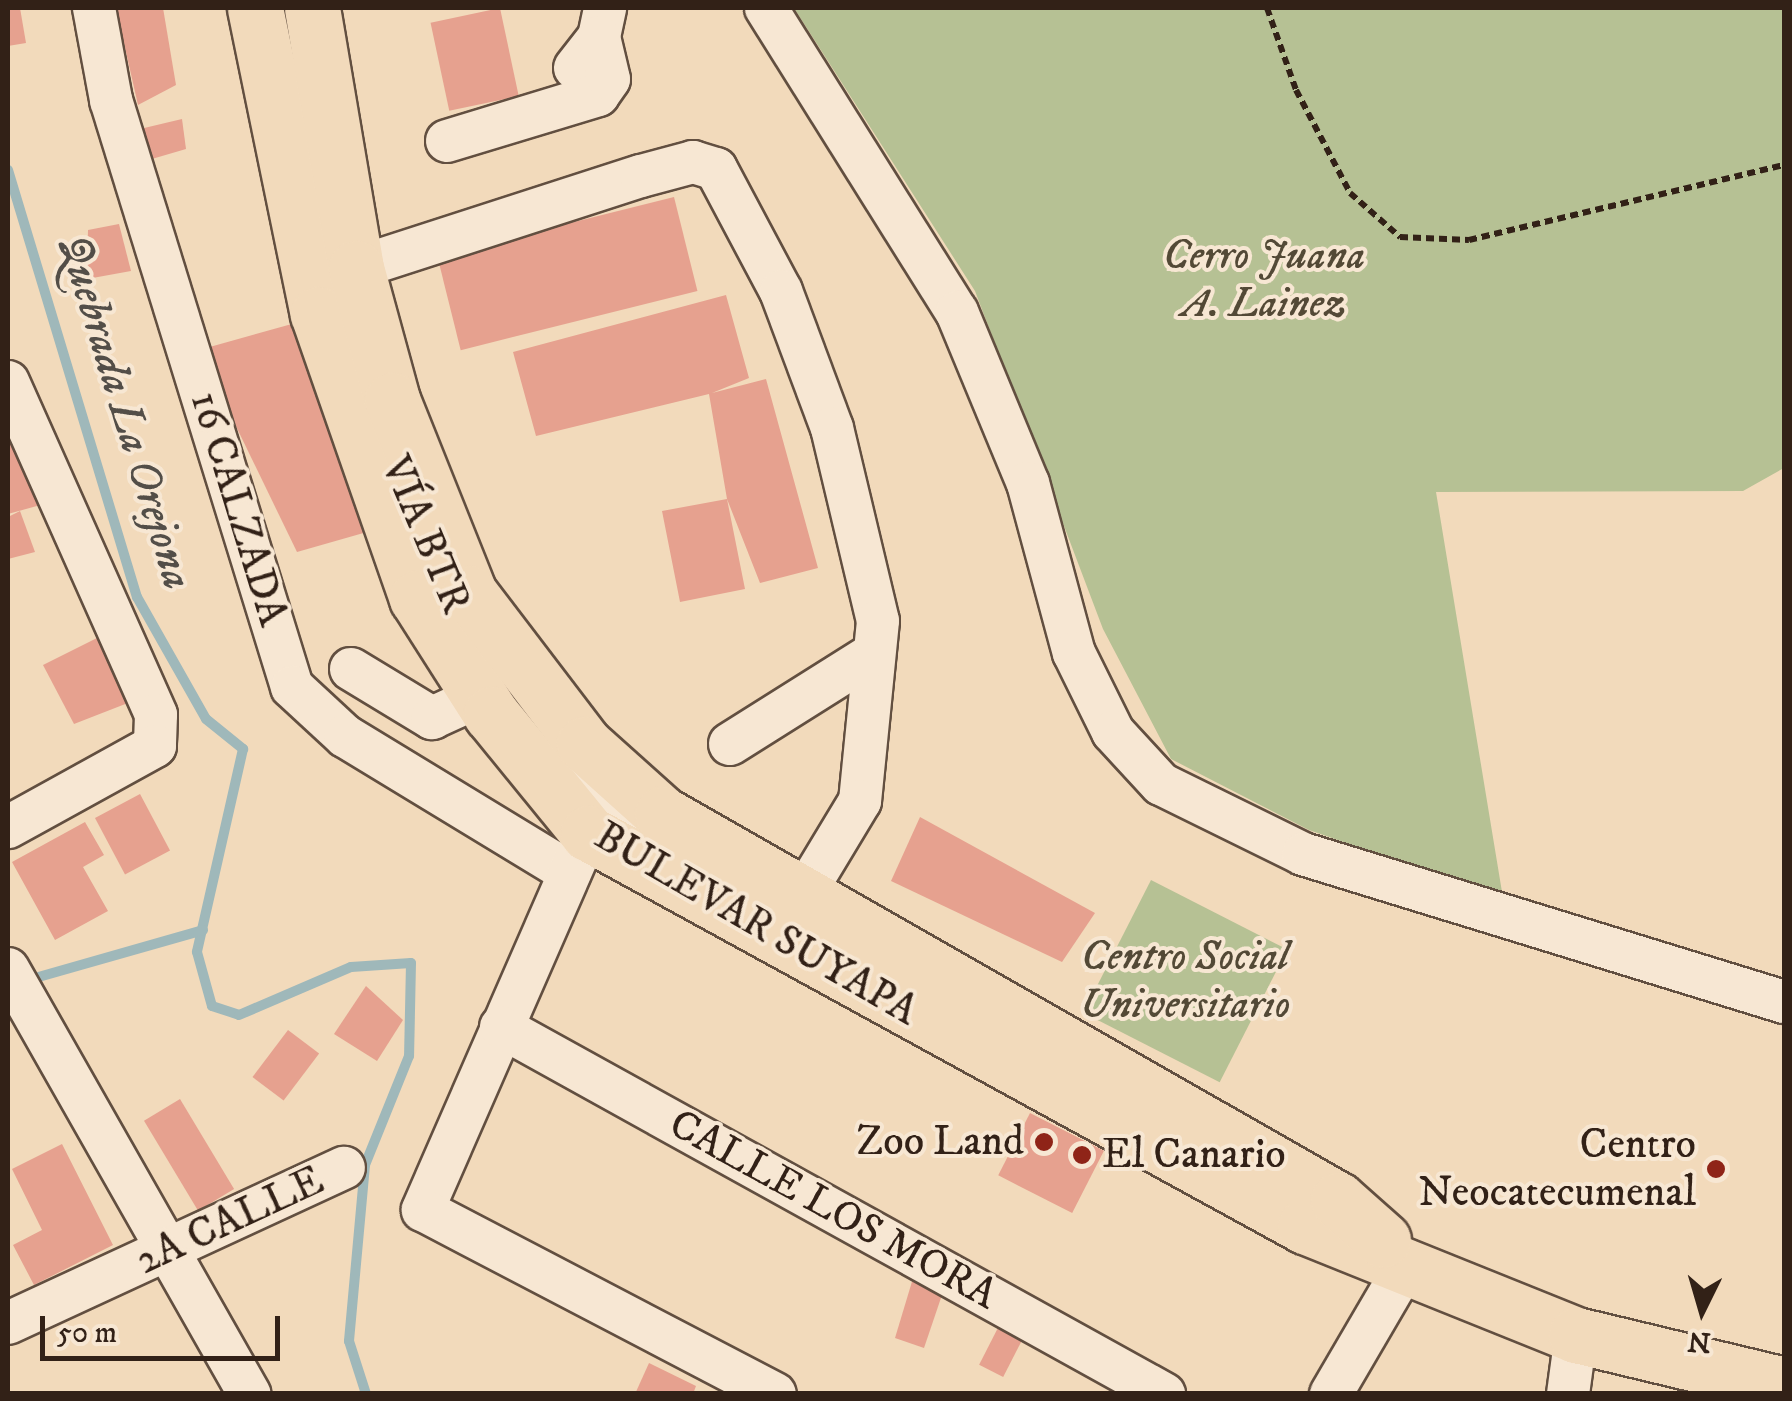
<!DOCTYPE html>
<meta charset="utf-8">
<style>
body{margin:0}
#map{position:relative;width:1792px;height:1401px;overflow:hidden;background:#f2dabb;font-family:"IM FELL DW Pica",serif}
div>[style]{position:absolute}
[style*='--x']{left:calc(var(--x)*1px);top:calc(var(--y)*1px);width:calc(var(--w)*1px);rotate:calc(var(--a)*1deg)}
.green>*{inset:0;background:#b6c194;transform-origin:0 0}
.stream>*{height:10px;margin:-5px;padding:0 5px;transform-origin:5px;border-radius:5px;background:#9fb8ba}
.building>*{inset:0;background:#e6a18f;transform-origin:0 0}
.path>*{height:6px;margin-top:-3px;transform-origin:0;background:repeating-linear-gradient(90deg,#322117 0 8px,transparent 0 13px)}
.roads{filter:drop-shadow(2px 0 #624f40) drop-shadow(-2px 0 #624f40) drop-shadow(0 2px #624f40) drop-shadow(0 -2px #624f40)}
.minor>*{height:42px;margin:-21px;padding:0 21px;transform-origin:21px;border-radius:21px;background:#f7e7d3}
.major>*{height:55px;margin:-27.5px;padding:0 27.5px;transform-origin:27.5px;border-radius:27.5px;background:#f2dabb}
.dots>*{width:28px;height:28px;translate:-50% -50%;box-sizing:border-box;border:5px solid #f7e7d3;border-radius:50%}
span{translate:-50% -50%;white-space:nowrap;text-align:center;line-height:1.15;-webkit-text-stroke:8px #f7e7d3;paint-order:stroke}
.park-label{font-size:42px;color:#534936;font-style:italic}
.street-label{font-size:42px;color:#322117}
.poi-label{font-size:42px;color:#322117}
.right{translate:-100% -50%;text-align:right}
.left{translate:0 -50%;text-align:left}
.water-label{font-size:45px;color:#534e48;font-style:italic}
.frame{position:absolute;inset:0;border:10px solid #322117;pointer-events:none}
.north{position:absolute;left:1652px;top:1261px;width:100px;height:100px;-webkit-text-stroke:8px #f7e7d3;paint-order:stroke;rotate:185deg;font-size:28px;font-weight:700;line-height:40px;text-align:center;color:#322117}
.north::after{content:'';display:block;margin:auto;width:35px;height:45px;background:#322117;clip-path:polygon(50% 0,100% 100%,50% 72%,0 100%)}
.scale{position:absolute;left:40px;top:1316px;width:240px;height:45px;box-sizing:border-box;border:5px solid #322117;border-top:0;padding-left:12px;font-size:30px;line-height:35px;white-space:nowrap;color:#322117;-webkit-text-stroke:8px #f7e7d3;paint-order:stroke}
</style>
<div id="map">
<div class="green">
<i style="clip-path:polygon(794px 8px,1784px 8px,1784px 468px,1743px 491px,1436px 492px,1503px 898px,1309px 830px,1171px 759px,1103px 629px,975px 291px)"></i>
<i style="left:1151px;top:880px;width:153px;height:149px;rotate:27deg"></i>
</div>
<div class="stream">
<i style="--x:8;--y:170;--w:446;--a:73.2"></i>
<i style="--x:137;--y:597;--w:140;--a:60.5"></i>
<i style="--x:206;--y:719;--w:48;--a:39"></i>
<i style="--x:243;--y:749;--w:208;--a:102.8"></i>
<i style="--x:197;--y:952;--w:56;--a:74.5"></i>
<i style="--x:212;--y:1006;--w:28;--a:18"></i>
<i style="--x:239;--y:1015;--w:122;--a:-23.2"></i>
<i style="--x:351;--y:967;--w:60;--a:-3.8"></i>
<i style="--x:411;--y:963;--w:93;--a:91.2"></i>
<i style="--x:409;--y:1056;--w:118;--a:112"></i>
<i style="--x:365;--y:1165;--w:177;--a:95.2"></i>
<i style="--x:349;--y:1341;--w:56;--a:72.2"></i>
<i style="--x:28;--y:980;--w:182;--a:-15.9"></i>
</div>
<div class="building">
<i style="clip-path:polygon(8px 8px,20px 8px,26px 43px,8px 46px)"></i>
<i style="clip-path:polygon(116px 8px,163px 8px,176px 85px,138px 105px)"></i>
<i style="left:500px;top:8px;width:90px;height:71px;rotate:78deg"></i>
<i style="clip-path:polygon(182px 119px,186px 149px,145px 161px,140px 129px)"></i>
<i style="left:674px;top:197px;width:97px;height:244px;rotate:76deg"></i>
<i style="clip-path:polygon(119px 224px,131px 271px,87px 279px,88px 230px)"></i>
<i style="clip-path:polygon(726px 295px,749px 378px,712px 393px,766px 379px,818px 568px,760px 583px,727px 499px,745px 589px,680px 602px,662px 511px,727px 499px,709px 394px,536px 436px,513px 352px)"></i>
<i style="clip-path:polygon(299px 322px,374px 530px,297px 552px,199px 350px)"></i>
<i style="clip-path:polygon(8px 428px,44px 504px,8px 514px)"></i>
<i style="clip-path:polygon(20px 511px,35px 552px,8px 559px,8px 517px)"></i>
<i style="clip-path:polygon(97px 638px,133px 701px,74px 724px,43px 665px)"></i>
<i style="left:140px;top:794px;width:64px;height:51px;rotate:62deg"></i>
<i style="clip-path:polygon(920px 817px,1095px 913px,1062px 962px,891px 881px)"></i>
<i style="clip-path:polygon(85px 822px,104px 855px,83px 867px,108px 911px,55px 940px,12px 862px)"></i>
<i style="clip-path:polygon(366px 986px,403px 1020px,377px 1061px,334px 1034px)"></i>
<i style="left:288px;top:1030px;width:39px;height:59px;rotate:37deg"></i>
<i style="left:180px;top:1099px;width:105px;height:42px;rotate:59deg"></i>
<i style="left:1030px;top:1113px;width:83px;height:70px;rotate:27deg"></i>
<i style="clip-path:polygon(62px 1144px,113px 1245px,34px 1285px,13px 1245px,42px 1230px,12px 1169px)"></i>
<i style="clip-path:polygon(917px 1265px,944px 1289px,924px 1348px,895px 1338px)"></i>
<i style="left:1005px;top:1314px;width:27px;height:57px;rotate:27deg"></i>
<i style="clip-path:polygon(649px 1363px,696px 1386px,693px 1394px,635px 1394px)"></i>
</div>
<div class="path">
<i style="--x:1267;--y:8;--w:87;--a:70.5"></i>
<i style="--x:1296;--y:90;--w:116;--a:62.3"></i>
<i style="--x:1350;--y:193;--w:67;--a:41.3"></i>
<i style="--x:1400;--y:237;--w:69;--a:2.5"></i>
<i style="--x:1469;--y:240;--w:324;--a:-13.4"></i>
</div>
<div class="roads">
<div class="minor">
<i style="--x:94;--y:8;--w:94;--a:79.5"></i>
<i style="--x:111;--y:100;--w:614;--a:72.86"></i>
<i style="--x:292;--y:687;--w:72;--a:42.8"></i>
<i style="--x:345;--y:736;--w:263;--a:31.3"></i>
<i style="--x:766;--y:8;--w:359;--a:57.9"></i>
<i style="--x:957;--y:312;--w:185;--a:67.5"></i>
<i style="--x:1028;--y:483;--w:176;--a:74.9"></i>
<i style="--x:1074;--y:653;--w:88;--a:63.7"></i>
<i style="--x:1113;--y:732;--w:71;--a:47.3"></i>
<i style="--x:1161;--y:784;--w:158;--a:26.2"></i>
<i style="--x:1303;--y:854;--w:503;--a:17.1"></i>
<i style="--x:575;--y:68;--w:39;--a:-52"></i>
<i style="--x:599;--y:37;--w:30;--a:-78"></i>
<i style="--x:447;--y:141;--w:158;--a:-16.9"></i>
<i style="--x:598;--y:95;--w:19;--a:-55"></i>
<i style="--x:609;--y:79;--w:43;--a:-103.4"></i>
<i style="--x:356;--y:268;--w:299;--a:-17.9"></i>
<i style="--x:641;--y:176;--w:54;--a:-15.1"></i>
<i style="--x:693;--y:162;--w:24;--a:17"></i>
<i style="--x:716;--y:169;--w:138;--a:62"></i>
<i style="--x:781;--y:291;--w:146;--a:69.6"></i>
<i style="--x:832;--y:428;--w:198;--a:76.6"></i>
<i style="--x:878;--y:621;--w:181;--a:95.7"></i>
<i style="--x:860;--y:801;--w:109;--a:121.1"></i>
<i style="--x:8;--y:382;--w:364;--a:66"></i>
<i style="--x:156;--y:715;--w:31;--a:92"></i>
<i style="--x:155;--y:746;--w:168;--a:151.1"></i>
<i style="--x:351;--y:669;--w:95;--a:31.2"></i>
<i style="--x:432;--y:718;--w:53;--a:-24.6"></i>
<i style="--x:730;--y:744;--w:169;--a:-32.2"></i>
<i style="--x:560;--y:757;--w:49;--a:50.8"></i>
<i style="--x:591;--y:795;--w:105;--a:36.9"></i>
<i style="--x:580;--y:850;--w:393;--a:113.6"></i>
<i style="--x:423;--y:1210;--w:397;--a:27.6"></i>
<i style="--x:8;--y:969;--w:489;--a:60.4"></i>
<i style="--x:501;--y:1027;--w:758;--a:28.97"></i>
<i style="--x:8;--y:1323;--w:370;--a:-24.8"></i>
<i style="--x:1331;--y:1394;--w:153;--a:-59.7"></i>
<i style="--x:1568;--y:1394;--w:60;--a:-82.3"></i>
</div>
<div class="major">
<i style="--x:255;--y:8;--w:312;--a:78.4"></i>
<i style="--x:318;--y:314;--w:301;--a:70.8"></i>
<i style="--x:417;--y:598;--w:138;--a:57.5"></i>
<i style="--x:491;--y:714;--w:154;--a:50.8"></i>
<i style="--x:588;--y:833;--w:818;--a:28.73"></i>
<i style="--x:1305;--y:1226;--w:292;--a:21.9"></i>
<i style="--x:1576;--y:1335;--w:214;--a:13.5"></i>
<i style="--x:312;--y:8;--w:264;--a:80.4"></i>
<i style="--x:356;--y:268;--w:137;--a:74.7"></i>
<i style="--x:392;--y:400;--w:208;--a:68.2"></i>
<i style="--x:469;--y:593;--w:190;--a:52.7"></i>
<i style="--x:584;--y:744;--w:105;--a:41.9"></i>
<i style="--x:662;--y:814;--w:778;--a:29.73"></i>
<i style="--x:1338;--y:1200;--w:60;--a:41.6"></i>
</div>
</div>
<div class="dots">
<i style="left:1044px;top:1142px;background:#8f2418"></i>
<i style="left:1082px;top:1155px;background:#8f2418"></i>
<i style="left:1716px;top:1169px;background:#8f2418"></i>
</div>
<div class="park-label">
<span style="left:1264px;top:280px">Cerro Juana<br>A. Lainez</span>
<span style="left:1185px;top:981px">Centro Social<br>Universitario</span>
</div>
<div class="street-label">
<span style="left:238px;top:509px;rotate:73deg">16 CALZADA</span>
<span style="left:425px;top:535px;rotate:67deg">VÍA BTR</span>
<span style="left:756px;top:924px;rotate:30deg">BULEVAR SUYAPA</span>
<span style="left:833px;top:1210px;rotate:29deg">CALLE LOS MORA</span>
<span style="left:230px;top:1221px;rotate:-25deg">2A CALLE</span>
</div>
<div class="poi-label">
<span class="right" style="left:1024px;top:1142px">Zoo Land</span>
<span class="right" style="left:1696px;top:1169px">Centro<br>Neocatecumenal</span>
<span class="left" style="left:1102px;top:1155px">El Canario</span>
</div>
<div class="water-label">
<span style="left:124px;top:412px;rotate:73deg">Quebrada La Orejona</span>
</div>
<div class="frame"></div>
<div class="north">N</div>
<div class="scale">50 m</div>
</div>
